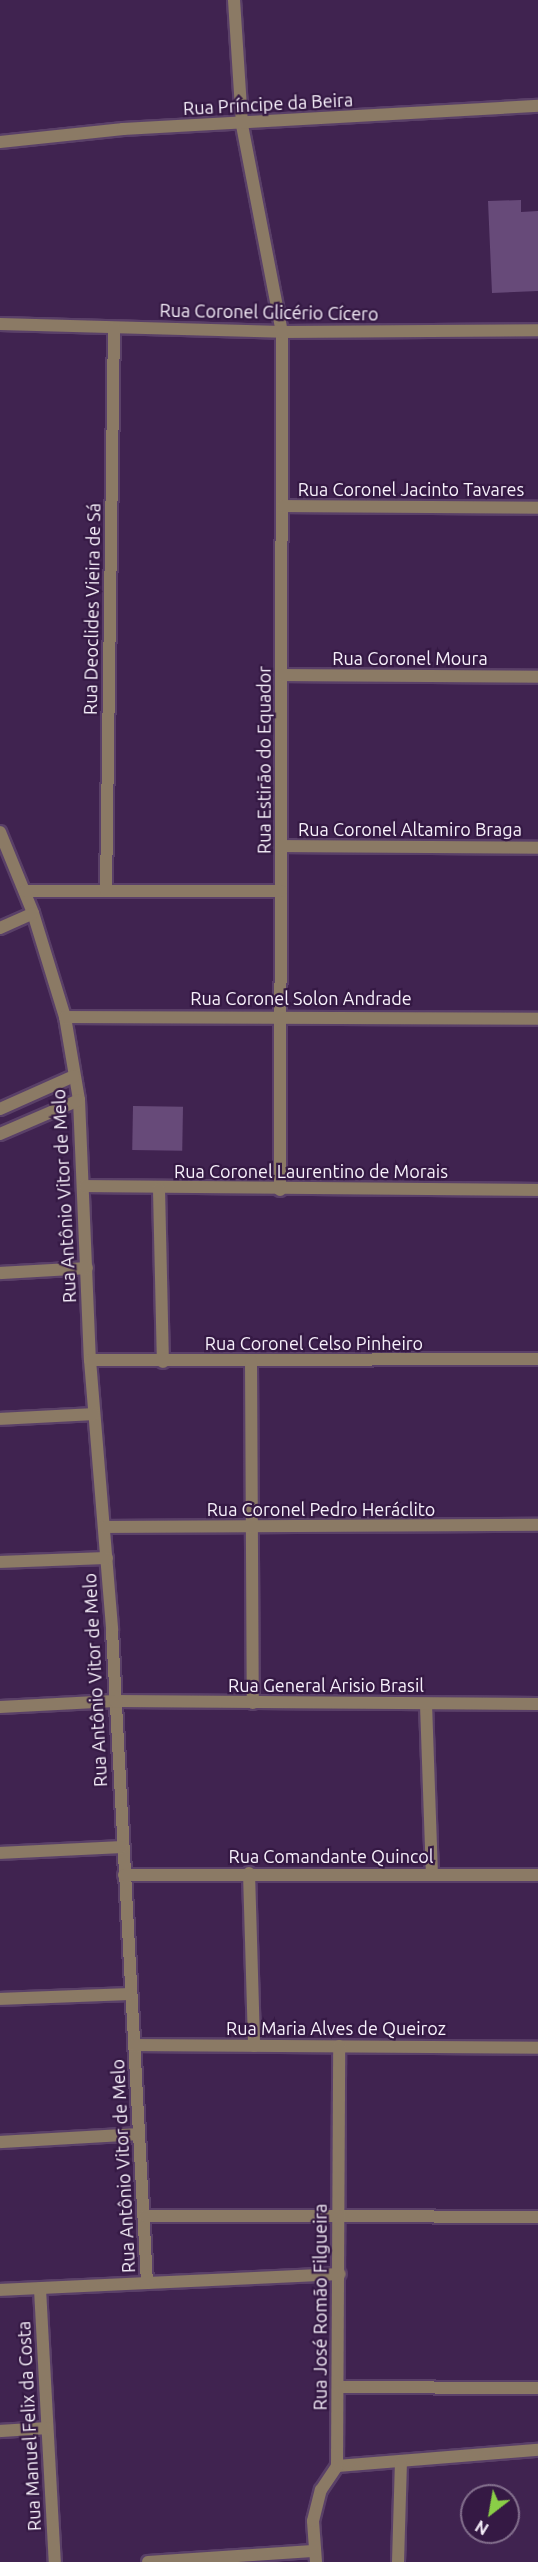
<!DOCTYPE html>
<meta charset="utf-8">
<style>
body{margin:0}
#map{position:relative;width:538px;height:2562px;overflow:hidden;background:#402350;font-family:Ubuntu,sans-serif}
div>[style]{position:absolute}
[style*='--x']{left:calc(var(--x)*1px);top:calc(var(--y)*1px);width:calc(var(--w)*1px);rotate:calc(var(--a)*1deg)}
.building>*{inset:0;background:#674a79;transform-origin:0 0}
.roads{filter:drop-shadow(2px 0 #5a4068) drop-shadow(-2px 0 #5a4068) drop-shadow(0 2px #5a4068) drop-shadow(0 -2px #5a4068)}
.minor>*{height:12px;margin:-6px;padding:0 6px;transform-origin:6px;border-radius:6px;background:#8b7a65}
span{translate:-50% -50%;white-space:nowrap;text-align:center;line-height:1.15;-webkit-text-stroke:4.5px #351944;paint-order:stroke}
.street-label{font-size:18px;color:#f7f0fb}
.north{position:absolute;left:460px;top:2484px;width:60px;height:60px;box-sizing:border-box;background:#351944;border:2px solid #836f8d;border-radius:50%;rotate:211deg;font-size:16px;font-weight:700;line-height:24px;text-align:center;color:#f7f0fb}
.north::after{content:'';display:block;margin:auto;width:21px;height:27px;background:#8ace47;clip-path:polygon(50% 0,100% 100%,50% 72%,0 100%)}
</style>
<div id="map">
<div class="building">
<i style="clip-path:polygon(521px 200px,521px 212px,538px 211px,538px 291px,492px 293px,488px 201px)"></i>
<i style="left:133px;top:1106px;width:50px;height:44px;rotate:1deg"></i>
</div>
<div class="roads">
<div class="minor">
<i style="--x:234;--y:0;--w:125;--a:86.3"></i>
<i style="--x:242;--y:125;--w:211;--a:79.1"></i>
<i style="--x:282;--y:332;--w:858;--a:90.13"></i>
<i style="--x:0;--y:142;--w:124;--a:-6"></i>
<i style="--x:123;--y:129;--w:416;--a:-3.2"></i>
<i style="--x:0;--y:324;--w:282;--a:1.6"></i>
<i style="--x:282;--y:332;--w:256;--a:-0.4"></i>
<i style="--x:283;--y:506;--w:255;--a:0.4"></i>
<i style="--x:282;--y:675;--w:256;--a:0.4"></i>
<i style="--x:0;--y:832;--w:87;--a:67.8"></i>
<i style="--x:33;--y:913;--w:109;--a:72.9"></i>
<i style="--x:65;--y:1017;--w:84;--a:80.4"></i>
<i style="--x:79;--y:1100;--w:260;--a:87.6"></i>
<i style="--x:90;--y:1360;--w:271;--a:85.3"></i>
<i style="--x:112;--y:1630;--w:654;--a:86.93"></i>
<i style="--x:281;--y:846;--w:257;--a:0.4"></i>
<i style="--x:25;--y:891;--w:256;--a:0"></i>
<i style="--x:106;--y:891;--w:563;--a:-89.19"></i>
<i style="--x:0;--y:928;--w:36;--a:-24"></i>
<i style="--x:65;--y:1017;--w:473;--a:0.2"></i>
<i style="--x:0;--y:1109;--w:81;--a:-24"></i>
<i style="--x:0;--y:1134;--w:86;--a:-23.3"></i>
<i style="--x:85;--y:1186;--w:453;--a:0.5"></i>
<i style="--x:159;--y:1189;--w:173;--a:88.7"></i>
<i style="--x:0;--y:1273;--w:87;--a:-3.3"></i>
<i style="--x:90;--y:1360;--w:448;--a:-0.1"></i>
<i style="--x:251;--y:1361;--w:342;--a:89.7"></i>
<i style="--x:0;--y:1419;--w:94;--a:-3"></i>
<i style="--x:104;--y:1527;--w:434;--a:-0.3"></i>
<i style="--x:0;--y:1562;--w:107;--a:-2.1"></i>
<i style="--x:426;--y:1704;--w:170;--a:88"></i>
<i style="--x:0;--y:1707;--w:115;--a:-3"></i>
<i style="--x:115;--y:1701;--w:423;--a:0.4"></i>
<i style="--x:0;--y:1853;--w:122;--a:-2.8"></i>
<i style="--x:249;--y:1873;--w:173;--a:88.3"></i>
<i style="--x:124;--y:1875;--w:414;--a:0"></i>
<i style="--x:0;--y:1999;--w:131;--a:-2.2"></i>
<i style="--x:134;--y:2045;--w:404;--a:0.4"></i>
<i style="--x:0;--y:2142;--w:139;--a:-3.3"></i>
<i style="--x:145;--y:2216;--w:393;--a:0.1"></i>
<i style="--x:40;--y:2289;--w:273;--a:86.9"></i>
<i style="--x:0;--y:2290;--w:340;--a:-2.7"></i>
<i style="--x:338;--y:2387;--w:200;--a:0.3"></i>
<i style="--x:0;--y:2431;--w:46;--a:-3.7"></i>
<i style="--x:337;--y:2466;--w:202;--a:-4.6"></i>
<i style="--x:148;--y:2562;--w:165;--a:-3.8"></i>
<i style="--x:316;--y:2562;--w:41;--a:-94.2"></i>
<i style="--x:313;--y:2521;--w:32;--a:-76"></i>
<i style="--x:321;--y:2490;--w:29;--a:-56"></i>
<i style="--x:337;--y:2466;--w:420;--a:-89.7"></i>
<i style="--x:398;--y:2562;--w:99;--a:-88.3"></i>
</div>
</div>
<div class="street-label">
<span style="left:268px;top:104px;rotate:-3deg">Rua Príncipe da Beira</span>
<span style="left:269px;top:312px;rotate:1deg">Rua Coronel Glicério Cícero</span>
<span style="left:411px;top:489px">Rua Coronel Jacinto Tavares</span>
<span style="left:92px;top:609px;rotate:-89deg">Rua Deoclides Vieira de Sá</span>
<span style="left:410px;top:658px">Rua Coronel Moura</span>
<span style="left:264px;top:760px;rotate:-90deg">Rua Estirão do Equador</span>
<span style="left:410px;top:829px">Rua Coronel Altamiro Braga</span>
<span style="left:301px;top:998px">Rua Coronel Solon Andrade</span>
<span style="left:311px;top:1171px">Rua Coronel Laurentino de Morais</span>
<span style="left:64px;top:1196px;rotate:-93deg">Rua Antônio Vitor de Melo</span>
<span style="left:314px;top:1343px">Rua Coronel Celso Pinheiro</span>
<span style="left:321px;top:1509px">Rua Coronel Pedro Heráclito</span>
<span style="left:95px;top:1680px;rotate:-93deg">Rua Antônio Vitor de Melo</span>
<span style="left:326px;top:1685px">Rua General Arisio Brasil</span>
<span style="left:331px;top:1856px">Rua Comandante Quincol</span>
<span style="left:336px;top:2028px">Rua Maria Alves de Queiroz</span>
<span style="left:123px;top:2166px;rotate:-93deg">Rua Antônio Vitor de Melo</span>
<span style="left:320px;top:2307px;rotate:-90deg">Rua José Romão Filgueira</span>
<span style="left:29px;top:2426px;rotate:-93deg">Rua Manuel Felix da Costa</span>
</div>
<div class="north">N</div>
</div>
